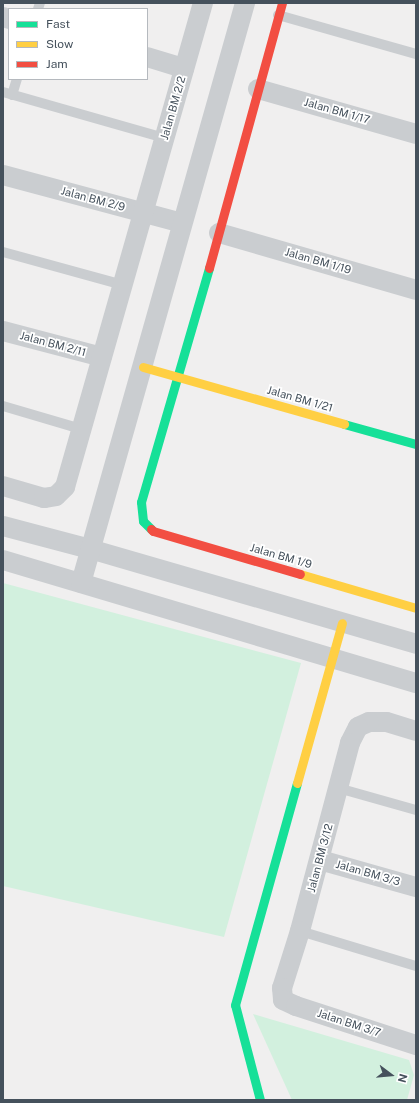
<!DOCTYPE html>
<style>
body{margin:0}
#map{position:relative;width:419px;height:1103px;overflow:hidden;background:#f0efef;font-family:"Public Sans",sans-serif}
div>[style]{position:absolute}
[style*='--x']{left:calc(var(--x)*1px);top:calc(var(--y)*1px);width:calc(var(--w)*1px);rotate:calc(var(--a)*1deg)}
.green>*{inset:0;background:#d2f0de}
.lane>*{height:10px;margin:-5px;padding:0 5px;transform-origin:5px;border-radius:5px;background:#cacdd0}
.street>*{height:20px;margin:-10px;padding:0 10px;transform-origin:10px;border-radius:10px;background:#cacdd0}
.fast>*{height:9px;margin:-4.5px;padding:0 4.5px;transform-origin:4.5px;border-radius:4.5px;background:#16e098}
.slow>*{height:9px;margin:-4.5px;padding:0 4.5px;transform-origin:4.5px;border-radius:4.5px;background:#ffcf43}
.jam>*{height:9px;margin:-4.5px;padding:0 4.5px;transform-origin:4.5px;border-radius:4.5px;background:#f24e42}
span{translate:-50% -50%;white-space:nowrap;text-align:center;line-height:1.15;-webkit-text-stroke:3.5px #fff;paint-order:stroke}
.street-label{font-size:11px;color:#45515c}
.frame{position:absolute;inset:0;border:4px solid #45515c;pointer-events:none}
.legend{position:absolute;left:8px;top:8px;width:140px;height:72px;box-sizing:border-box;background:#fff;border:1px solid #b5b9be;margin:0;padding:5px 7px;list-style:none;font-size:12px;color:#45515c}
.legend li{display:flex;align-items:center;gap:8px;height:20px}
.legend b{width:20px;border:1px solid #b5b9be}
.north{position:absolute;left:371px;top:1055px;width:40px;height:40px;-webkit-text-stroke:3px #fff;paint-order:stroke;rotate:106deg;font-size:11px;font-weight:700;line-height:16px;text-align:center;color:#45515c}
.north::after{content:'';display:block;margin:auto;width:14px;height:18px;background:#45515c;clip-path:polygon(50% 0,100% 100%,50% 72%,0 100%)}
</style>
<div id="map">
<div class="green">
<i style="clip-path:polygon(3px 583px,301px 663px,224px 937px,3px 886px)"></i>
<i style="clip-path:polygon(253px 1014px,409px 1060px,414px 1075px,407px 1100px,292px 1100px)"></i>
</div>
<div class="lane">
<i style="--x:38;--y:9;--w:6;--a:-72"></i>
<i style="--x:278;--y:15;--w:143;--a:15.8"></i>
<i style="--x:3;--y:92;--w:167;--a:15.9"></i>
<i style="--x:12;--y:95;--w:17;--a:-73"></i>
<i style="--x:3;--y:252;--w:124;--a:15.4"></i>
<i style="--x:3;--y:406;--w:81;--a:16.4"></i>
<i style="--x:338;--y:788;--w:81;--a:15.8"></i>
<i style="--x:300;--y:931;--w:121;--a:16.8"></i>
</div>
<div class="street">
<i style="--x:3;--y:17;--w:6;--a:18"></i>
<i style="--x:147;--y:57;--w:39;--a:17"></i>
<i style="--x:258;--y:89;--w:164;--a:15.9"></i>
<i style="--x:3;--y:175;--w:185;--a:15"></i>
<i style="--x:219;--y:233;--w:205;--a:16.1"></i>
<i style="--x:3;--y:331;--w:102;--a:14.7"></i>
<i style="--x:3;--y:486;--w:43;--a:16.3"></i>
<i style="--x:44;--y:498;--w:12;--a:-9"></i>
<i style="--x:56;--y:496;--w:13;--a:-45"></i>
<i style="--x:65;--y:487;--w:503;--a:-74.09"></i>
<i style="--x:3;--y:526;--w:90;--a:14.8"></i>
<i style="--x:90;--y:549;--w:340;--a:16.2"></i>
<i style="--x:3;--y:560;--w:431;--a:16.6"></i>
<i style="--x:81;--y:583;--w:603;--a:-74.21"></i>
<i style="--x:416;--y:731;--w:31;--a:-163"></i>
<i style="--x:386;--y:722;--w:17;--a:180"></i>
<i style="--x:369;--y:722;--w:12;--a:156"></i>
<i style="--x:358;--y:727;--w:18;--a:117"></i>
<i style="--x:350;--y:743;--w:195;--a:104.9"></i>
<i style="--x:300;--y:931;--w:60;--a:107.5"></i>
<i style="--x:282;--y:988;--w:12;--a:85"></i>
<i style="--x:283;--y:1000;--w:14;--a:25"></i>
<i style="--x:296;--y:1006;--w:126;--a:18"></i>
<i style="--x:320;--y:860;--w:100;--a:15.7"></i>
</div>
<div class="fast">
<i style="--x:344;--y:424;--w:75;--a:15.5"></i>
<i style="--x:151;--y:529;--w:11;--a:-135"></i>
<i style="--x:143;--y:521;--w:19;--a:-96"></i>
<i style="--x:141;--y:502;--w:244;--a:-73.8"></i>
<i style="--x:260;--y:1100;--w:98;--a:-104.7"></i>
<i style="--x:235;--y:1005;--w:230;--a:-74.4"></i>
</div>
<div class="slow">
<i style="--x:143;--y:367;--w:209;--a:15.8"></i>
<i style="--x:300;--y:574;--w:121;--a:16.3"></i>
<i style="--x:297;--y:783;--w:166;--a:-74.3"></i>
</div>
<div class="jam">
<i style="--x:209;--y:268;--w:275;--a:-74.6"></i>
<i style="--x:151;--y:529;--w:3;--a:45"></i>
<i style="--x:153;--y:531;--w:153;--a:16.3"></i>
</div>
<div class="street-label">
<span style="left:173px;top:108px;rotate:-74deg">Jalan BM 2/2</span>
<span style="left:337px;top:111px;rotate:16deg">Jalan BM 1/17</span>
<span style="left:93px;top:199px;rotate:15deg">Jalan BM 2/9</span>
<span style="left:318px;top:261px;rotate:16deg">Jalan BM 1/19</span>
<span style="left:53px;top:344px;rotate:15deg">Jalan BM 2/11</span>
<span style="left:300px;top:399px;rotate:16deg">Jalan BM 1/21</span>
<span style="left:281px;top:556px;rotate:16deg">Jalan BM 1/9</span>
<span style="left:320px;top:858px;rotate:-75deg">Jalan BM 3/12</span>
<span style="left:368px;top:873px;rotate:16deg">Jalan BM 3/3</span>
<span style="left:349px;top:1023px;rotate:18deg">Jalan BM 3/7</span>
</div>
<div class="frame"></div>
<ul class="legend">
<li><b style="height:5px;background:#16e098"></b>Fast</li>
<li><b style="height:5px;background:#ffcf43"></b>Slow</li>
<li><b style="height:5px;background:#f24e42"></b>Jam</li>
</ul>
<div class="north">N</div>
</div>
